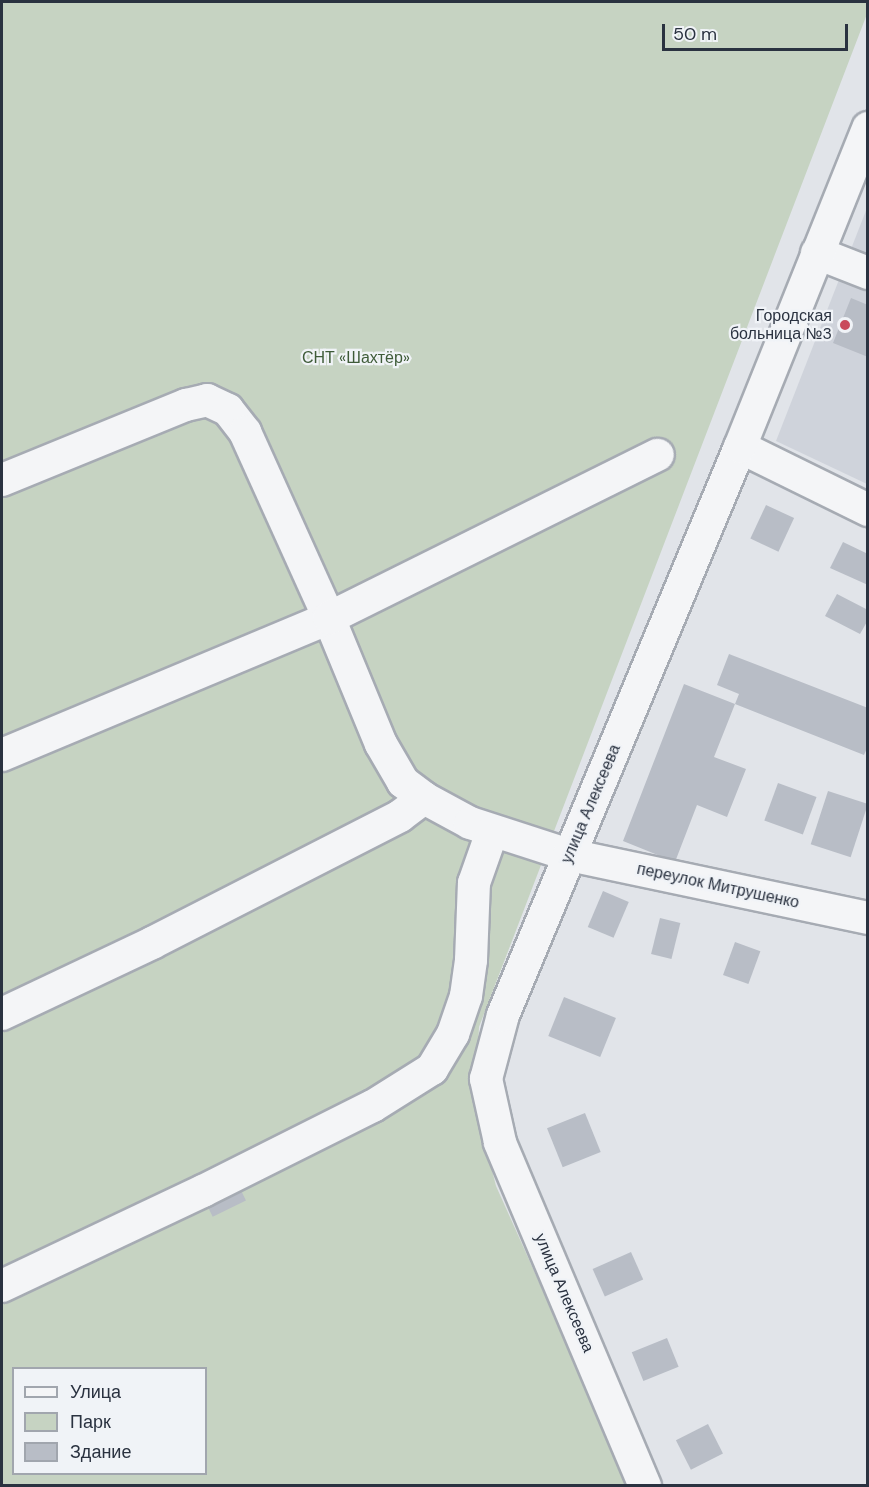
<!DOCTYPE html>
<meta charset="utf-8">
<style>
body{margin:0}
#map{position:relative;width:869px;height:1487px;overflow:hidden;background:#e1e4e9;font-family:"DM Sans",sans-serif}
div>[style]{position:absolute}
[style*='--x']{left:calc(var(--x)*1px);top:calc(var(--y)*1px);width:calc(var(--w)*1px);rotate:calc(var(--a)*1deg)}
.built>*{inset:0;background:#cfd3db}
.green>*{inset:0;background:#c6d3c2}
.building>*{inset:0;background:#b8bdc6;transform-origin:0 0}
.roads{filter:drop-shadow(2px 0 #a6abb3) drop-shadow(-2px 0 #a6abb3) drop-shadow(0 2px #a6abb3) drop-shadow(0 -2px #a6abb3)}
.minor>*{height:32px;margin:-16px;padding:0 16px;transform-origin:16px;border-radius:16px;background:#f4f5f7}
.dots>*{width:16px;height:16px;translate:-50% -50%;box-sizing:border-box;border:3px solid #f0f3f7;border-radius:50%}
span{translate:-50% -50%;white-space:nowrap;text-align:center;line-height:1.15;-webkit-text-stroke:4.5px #f0f3f7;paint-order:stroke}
.poi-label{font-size:16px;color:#2a3240}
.right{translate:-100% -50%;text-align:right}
.park-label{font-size:16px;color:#3e5b38}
.street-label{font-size:16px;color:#2a3240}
.frame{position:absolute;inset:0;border:3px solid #2a3240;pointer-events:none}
.legend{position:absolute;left:12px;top:1367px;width:195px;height:108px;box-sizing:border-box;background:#f0f3f7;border:2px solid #a1a6ae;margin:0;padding:8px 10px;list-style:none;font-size:18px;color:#2a3240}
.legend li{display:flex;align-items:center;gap:12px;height:30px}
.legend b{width:30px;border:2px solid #a1a6ae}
.scale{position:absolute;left:662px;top:24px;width:186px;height:27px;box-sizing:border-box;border:3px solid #2a3240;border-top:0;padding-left:8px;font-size:18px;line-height:21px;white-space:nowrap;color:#2a3240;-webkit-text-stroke:4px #f0f3f7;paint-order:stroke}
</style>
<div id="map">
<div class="built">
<i style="clip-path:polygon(867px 208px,867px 484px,776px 441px)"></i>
</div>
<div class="green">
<i style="clip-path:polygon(evenodd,2px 2px,867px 2px,867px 14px,479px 1027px,475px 1103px,496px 1186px,630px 1485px,2px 1486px,2px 2px,14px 1368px,206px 1368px,206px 1474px,14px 1474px,14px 1368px)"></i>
</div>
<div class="building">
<i style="clip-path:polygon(851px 298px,868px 305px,868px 357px,833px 343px)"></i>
<i style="left:766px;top:505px;width:31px;height:37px;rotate:25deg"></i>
<i style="clip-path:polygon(843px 542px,868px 554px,868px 585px,830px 568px)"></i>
<i style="clip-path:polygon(837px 594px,868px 610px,868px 620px,860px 634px,825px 616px)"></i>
<i style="clip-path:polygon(729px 654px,868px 708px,868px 746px,864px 755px,735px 704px,714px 757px,746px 769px,727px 817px,697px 805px,675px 862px,623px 841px,684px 684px,735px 704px,739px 694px,717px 685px)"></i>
<i style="left:778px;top:783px;width:41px;height:40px;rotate:20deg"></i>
<i style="left:828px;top:791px;width:42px;height:56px;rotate:18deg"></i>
<i style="left:603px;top:891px;width:28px;height:39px;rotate:23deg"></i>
<i style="left:660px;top:918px;width:21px;height:37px;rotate:14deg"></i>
<i style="left:735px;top:942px;width:27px;height:35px;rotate:20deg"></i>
<i style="left:564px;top:997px;width:56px;height:42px;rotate:22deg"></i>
<i style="left:585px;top:1113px;width:42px;height:41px;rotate:68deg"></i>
<i style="left:235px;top:1178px;width:25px;height:37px;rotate:64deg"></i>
<i style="left:631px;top:1252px;width:30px;height:42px;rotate:66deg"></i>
<i style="left:667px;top:1338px;width:31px;height:38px;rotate:68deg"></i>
<i style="left:708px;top:1424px;width:33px;height:36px;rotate:63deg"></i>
</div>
<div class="roads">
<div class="minor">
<i style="--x:817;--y:253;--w:55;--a:21.4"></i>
<i style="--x:740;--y:447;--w:143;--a:26.2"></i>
<i style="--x:2;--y:480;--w:199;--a:-22.2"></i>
<i style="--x:186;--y:405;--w:22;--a:-13"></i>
<i style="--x:207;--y:400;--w:23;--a:25"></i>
<i style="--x:228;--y:410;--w:28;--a:52"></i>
<i style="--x:245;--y:432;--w:204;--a:65.7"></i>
<i style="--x:329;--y:618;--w:136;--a:67.6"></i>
<i style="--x:381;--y:744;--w:44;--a:59.9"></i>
<i style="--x:403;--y:782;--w:26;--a:37"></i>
<i style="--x:424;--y:798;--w:52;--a:28.5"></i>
<i style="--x:470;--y:823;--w:104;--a:17.9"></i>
<i style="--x:569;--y:855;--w:306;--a:11.9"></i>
<i style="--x:2;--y:755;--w:355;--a:-22.7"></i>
<i style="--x:329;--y:618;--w:367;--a:-26.4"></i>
<i style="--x:2;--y:1014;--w:166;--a:-25.3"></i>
<i style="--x:152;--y:943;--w:279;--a:-27.1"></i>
<i style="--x:400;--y:816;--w:30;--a:-37"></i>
<i style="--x:2;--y:1286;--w:222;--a:-25.3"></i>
<i style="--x:203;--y:1191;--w:190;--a:-26.6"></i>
<i style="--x:373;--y:1106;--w:70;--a:-32.1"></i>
<i style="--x:432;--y:1069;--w:41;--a:-59"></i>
<i style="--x:453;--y:1034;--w:40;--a:-71.1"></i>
<i style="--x:466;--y:996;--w:36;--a:-82"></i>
<i style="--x:471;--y:960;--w:77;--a:-87.8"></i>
<i style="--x:474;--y:883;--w:54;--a:-70.6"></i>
<i style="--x:645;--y:1486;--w:373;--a:-112.9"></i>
<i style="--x:500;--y:1142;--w:65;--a:-102.5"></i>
<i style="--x:486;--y:1079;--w:66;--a:-75.1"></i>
<i style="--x:503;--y:1015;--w:615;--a:-67.35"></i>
<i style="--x:740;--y:447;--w:344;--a:-68.1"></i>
</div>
</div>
<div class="dots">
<i style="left:845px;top:325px;background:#c94b5d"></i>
</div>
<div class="poi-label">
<span class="right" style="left:832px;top:325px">Городская<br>больница №3</span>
</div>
<div class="park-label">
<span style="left:356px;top:358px">СНТ «Шахтёр»</span>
</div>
<div class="street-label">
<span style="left:591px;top:804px;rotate:-67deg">улица Алексеева</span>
<span style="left:718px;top:886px;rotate:12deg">переулок Митрушенко</span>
<span style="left:564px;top:1293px;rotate:67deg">улица Алексеева</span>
</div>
<div class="frame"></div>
<ul class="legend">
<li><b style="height:8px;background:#f4f5f7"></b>Улица</li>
<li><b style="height:16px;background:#c6d3c2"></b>Парк</li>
<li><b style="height:16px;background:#b8bdc6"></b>Здание</li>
</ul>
<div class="scale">50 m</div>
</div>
